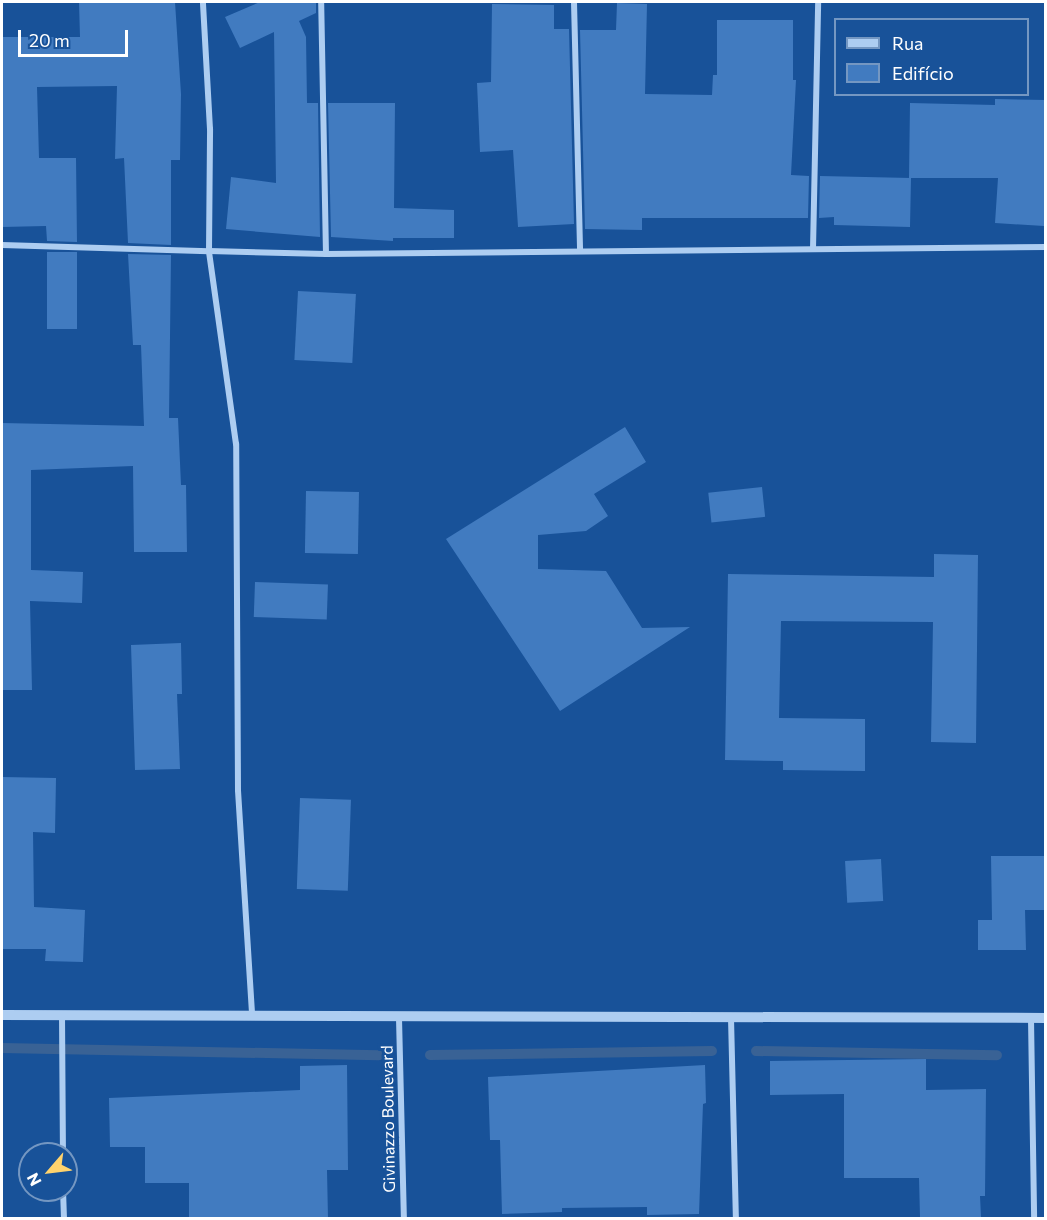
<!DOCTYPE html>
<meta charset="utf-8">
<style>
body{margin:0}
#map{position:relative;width:1047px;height:1220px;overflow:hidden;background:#185299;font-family:Commissioner,sans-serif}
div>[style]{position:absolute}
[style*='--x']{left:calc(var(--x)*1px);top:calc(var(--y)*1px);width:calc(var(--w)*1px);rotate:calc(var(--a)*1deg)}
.stream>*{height:10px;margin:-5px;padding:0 5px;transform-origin:5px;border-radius:5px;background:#396295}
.building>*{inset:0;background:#417bc0;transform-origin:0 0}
.minor>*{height:6px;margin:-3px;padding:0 3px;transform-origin:3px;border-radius:3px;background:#adcdf1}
.tertiary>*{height:10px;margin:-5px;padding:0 5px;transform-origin:5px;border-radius:5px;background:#adcdf1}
span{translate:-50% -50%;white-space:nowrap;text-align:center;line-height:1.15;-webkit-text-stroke:6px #185299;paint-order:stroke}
.street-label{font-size:16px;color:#fff}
.frame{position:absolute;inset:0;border:3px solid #fff;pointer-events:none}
.legend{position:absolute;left:834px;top:18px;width:195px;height:78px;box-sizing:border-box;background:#185299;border:2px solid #7497c2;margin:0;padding:8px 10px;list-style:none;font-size:18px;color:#fff}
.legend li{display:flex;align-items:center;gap:12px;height:30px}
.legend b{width:30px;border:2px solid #7497c2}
.north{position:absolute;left:18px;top:1142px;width:60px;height:60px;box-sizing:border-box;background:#185299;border:2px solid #7497c2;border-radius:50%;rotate:242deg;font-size:16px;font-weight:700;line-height:24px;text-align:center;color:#fff}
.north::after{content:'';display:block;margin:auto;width:21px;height:27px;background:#ffd36d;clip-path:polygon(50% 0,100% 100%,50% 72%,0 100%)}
.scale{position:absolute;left:18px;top:30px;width:110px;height:27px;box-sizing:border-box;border:3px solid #fff;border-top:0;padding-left:8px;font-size:18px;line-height:21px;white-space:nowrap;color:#fff;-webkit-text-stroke:4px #185299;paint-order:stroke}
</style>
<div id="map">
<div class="stream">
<i style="--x:2;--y:1048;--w:377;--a:1.1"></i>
<i style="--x:756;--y:1051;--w:241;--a:1"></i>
<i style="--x:430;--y:1055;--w:282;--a:-0.8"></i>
</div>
<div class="building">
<i style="clip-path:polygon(79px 2px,175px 2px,181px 94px,180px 160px,171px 160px,171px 245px,128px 243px,124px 158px,115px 159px,117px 86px,37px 87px,39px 158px,76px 158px,77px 242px,47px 241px,46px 226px,2px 227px,2px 37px,80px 37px)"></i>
<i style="clip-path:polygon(260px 2px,316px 2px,316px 13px,299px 21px,306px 37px,307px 103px,318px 103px,320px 237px,226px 229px,231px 177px,276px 183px,274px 32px,240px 48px,225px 17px)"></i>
<i style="clip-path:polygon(617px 3px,647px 4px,645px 94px,712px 95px,713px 75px,717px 75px,717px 20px,793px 20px,793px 80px,796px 80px,791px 175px,809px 176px,808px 218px,642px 218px,642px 230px,585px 229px,580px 30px,616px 30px)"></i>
<i style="clip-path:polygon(492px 4px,554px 5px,554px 29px,569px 29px,574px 224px,518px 227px,513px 150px,480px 152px,477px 83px,491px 82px)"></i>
<i style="clip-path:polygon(995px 99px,1046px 100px,1044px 226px,995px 223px,998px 178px,909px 178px,910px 103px,995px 105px)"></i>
<i style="clip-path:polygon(328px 103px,395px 103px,394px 208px,454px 210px,454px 238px,393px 238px,393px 241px,331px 237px)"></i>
<i style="clip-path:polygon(820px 176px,911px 178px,910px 227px,834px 225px,834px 217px,819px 218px)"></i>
<i style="left:47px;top:252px;width:30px;height:77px"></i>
<i style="clip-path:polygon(128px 254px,171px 255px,169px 418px,178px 418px,181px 485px,186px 485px,187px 552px,134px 552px,133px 466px,31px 470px,31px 570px,83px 572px,82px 603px,30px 601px,32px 690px,2px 690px,2px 423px,144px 426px,141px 345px,133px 345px)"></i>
<i style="left:298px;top:291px;width:58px;height:69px;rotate:3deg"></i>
<i style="clip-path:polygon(625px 427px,646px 462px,594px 494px,608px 516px,586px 531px,538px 535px,538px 569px,606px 571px,642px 628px,690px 627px,560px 711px,446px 539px)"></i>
<i style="left:762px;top:487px;width:30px;height:54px;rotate:84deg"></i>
<i style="left:306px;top:491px;width:53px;height:62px;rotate:1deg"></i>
<i style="clip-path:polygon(934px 554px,978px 555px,976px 743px,931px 742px,933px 622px,781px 621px,779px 718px,865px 719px,865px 771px,783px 770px,783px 761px,725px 760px,728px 574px,934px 577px)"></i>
<i style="left:255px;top:582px;width:73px;height:35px;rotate:2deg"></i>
<i style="clip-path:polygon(181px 643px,182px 694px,177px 694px,180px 769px,135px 770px,131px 645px)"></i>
<i style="clip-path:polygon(2px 777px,56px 778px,55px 833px,33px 832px,34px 907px,85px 910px,83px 962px,45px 961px,46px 949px,2px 949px)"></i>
<i style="left:300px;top:798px;width:51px;height:91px;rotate:2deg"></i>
<i style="clip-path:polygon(991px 856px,1046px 856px,1044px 910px,1025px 910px,1026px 950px,978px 950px,978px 920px,992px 920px)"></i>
<i style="left:881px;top:859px;width:42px;height:36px;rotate:87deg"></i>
<i style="clip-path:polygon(926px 1059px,926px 1090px,986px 1089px,985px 1196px,980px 1196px,981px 1217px,920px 1217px,919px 1178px,844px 1178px,844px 1094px,770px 1095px,770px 1061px)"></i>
<i style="clip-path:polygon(347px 1065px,348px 1170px,327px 1170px,328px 1218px,189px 1218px,189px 1183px,145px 1183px,145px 1147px,110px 1147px,109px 1098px,300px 1090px,300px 1066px)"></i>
<i style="clip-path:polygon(705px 1065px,706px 1103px,703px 1104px,699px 1214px,647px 1215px,647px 1207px,562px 1208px,562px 1212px,502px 1214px,500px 1140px,490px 1140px,488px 1077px)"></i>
</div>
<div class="minor">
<i style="--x:574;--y:2;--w:249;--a:88.6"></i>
<i style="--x:2;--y:245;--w:207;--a:1.7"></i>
<i style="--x:209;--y:251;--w:122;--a:-89.5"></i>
<i style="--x:210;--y:129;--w:127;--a:-93.2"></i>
<i style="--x:813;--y:249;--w:247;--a:-88.8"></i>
<i style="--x:326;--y:254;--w:720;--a:-0.56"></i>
<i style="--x:252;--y:1013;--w:223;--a:-93.6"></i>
<i style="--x:238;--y:790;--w:346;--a:-90.3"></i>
<i style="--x:236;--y:444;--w:195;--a:-98"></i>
<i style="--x:209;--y:251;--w:117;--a:1.5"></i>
<i style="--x:326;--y:254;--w:252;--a:-91.1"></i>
<i style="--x:62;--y:1015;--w:139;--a:89.6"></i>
<i style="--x:399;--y:1018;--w:200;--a:88.6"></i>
<i style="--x:731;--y:1018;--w:200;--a:88.6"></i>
<i style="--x:1031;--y:1019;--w:199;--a:89.1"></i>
<i style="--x:63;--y:1190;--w:28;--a:88"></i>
</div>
<div class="tertiary">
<i style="--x:2;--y:1015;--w:1044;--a:0.16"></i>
</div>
<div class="street-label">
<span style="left:388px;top:1119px;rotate:-91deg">Givinazzo Boulevard</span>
</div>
<div class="frame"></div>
<ul class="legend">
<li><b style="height:8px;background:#adcdf1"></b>Rua</li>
<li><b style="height:16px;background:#417bc0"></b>Edifício</li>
</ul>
<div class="north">N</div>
<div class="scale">20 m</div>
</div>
